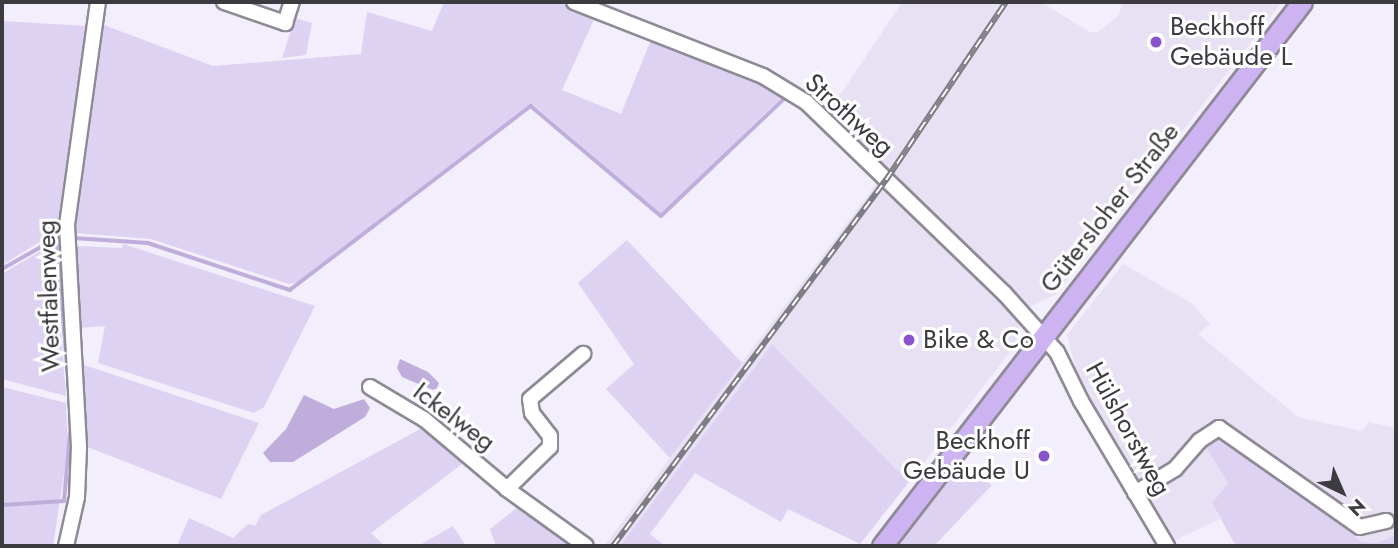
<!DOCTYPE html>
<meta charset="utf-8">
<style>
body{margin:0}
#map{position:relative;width:1398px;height:548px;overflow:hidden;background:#f2eefb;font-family:Jost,sans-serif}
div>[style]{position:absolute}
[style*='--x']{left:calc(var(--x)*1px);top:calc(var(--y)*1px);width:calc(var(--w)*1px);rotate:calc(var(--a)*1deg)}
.built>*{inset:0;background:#e8e1f4}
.green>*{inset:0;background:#ddd2f1}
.water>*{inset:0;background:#bfaedb}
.stream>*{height:3.5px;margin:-1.75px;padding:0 1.75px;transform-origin:1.75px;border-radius:1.75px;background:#bfaedb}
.roads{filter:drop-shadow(2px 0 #8e8a96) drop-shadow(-2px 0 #8e8a96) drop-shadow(0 2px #8e8a96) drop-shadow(0 -2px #8e8a96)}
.minor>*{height:14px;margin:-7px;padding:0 7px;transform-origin:7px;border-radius:7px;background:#fff}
.major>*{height:19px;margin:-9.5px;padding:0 9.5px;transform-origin:9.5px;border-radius:9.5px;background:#ceb3f2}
.rail>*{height:6px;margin-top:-3px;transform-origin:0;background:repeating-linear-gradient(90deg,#fff 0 10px,#7e7c84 0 20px);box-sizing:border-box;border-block:2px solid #7e7c84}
.dots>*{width:19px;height:19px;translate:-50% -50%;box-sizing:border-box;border:4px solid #fff;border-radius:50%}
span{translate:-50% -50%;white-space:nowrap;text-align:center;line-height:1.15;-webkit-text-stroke:6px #fff;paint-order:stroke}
.poi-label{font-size:26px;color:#3c3b40}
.left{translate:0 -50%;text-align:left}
.right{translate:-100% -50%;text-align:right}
.street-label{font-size:26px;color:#3c3b40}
.frame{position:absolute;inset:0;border:4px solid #3c3b40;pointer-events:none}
.north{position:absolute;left:1307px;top:457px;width:70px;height:70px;-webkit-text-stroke:5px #fff;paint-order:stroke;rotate:136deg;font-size:19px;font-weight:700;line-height:28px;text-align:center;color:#3c3b40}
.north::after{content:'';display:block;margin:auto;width:24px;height:32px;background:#3c3b40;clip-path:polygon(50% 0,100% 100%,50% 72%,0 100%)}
</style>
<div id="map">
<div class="built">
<i style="clip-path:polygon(902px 2px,1041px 2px,1090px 32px,1098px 32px,1117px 17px,1124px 2px,1282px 2px,1056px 294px,1029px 307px,828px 113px)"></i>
<i style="clip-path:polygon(877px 183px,1018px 321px,1021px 338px,909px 482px,772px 344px,620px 546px,604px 546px)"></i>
<i style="clip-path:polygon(1123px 264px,1193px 304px,1210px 324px,1198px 334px,1298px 417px,1362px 431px,1369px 422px,1396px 428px,1396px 535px,1376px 543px,1362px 542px,1229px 438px,1204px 444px,1228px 483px,1212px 503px,1220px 519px,1171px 542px,1081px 387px,1067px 335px)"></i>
</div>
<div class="green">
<i style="clip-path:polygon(444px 2px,560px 2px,595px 17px,562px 90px,621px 114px,651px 40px,784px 95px,661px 214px,531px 103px,297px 282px,289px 284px,151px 239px,75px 233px,104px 25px,213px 66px,361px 54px,367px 12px,432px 31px)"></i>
<i style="clip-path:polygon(295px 18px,312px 23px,306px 55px,282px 58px)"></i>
<i style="clip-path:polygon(2px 21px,86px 26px,61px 229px,2px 265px)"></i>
<i style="clip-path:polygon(627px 240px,742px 363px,670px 458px,606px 389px,634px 364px,578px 283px)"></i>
<i style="clip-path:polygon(54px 243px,66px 396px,2px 379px,2px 274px)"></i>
<i style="clip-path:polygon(123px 244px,315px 306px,264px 407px,254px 413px,98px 363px,105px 326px,78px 328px,74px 246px,122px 248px)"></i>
<i style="clip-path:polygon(772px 344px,909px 482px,860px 544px,788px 509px,781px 522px,695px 473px,650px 534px,665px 546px,620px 546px)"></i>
<i style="clip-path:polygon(84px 365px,259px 423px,221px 499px,85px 446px)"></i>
<i style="clip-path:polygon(2px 387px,66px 403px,68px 447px,53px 546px,2px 546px)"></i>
<i style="clip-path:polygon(426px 426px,466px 461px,371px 533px,385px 546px,177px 546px,189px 518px,233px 538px,248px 524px,255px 526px,261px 515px)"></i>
<i style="clip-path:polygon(1213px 435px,1228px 438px,1362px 542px,1376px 543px,1396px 535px,1396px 546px,1236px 546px,1212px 503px,1228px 483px,1204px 444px)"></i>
<i style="clip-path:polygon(960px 462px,992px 485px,934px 546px,896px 546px)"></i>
<i style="clip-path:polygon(523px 503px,581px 546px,496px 546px,490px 529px)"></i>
<i style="clip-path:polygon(453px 526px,466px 546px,418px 546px)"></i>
</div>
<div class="water">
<i style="clip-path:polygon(400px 359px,428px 372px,439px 383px,437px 388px,433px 390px,402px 377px,397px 368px)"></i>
<i style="clip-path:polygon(304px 395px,334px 409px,364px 399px,370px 408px,365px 417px,293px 462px,270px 462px,263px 453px,286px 429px)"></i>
</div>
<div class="stream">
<i style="--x:57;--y:238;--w:147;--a:85.3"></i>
<i style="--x:74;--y:238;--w:74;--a:3.9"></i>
<i style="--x:148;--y:243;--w:150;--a:18.3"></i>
<i style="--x:290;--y:290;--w:303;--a:-37.4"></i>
<i style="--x:531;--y:106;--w:170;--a:40.2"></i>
<i style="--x:661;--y:216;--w:171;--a:-43.6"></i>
<i style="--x:2;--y:269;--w:63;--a:-29.4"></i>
<i style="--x:2;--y:505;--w:62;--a:-3.7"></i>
<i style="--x:64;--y:501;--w:79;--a:-84.9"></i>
</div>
<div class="roads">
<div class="minor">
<i style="--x:224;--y:2;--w:65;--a:19"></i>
<i style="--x:285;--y:23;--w:22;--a:-72"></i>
<i style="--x:574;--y:2;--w:203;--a:21.4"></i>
<i style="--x:763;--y:76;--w:50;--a:31.2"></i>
<i style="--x:806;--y:102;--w:275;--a:44"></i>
<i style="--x:1004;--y:293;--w:79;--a:48.1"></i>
<i style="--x:1057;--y:352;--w:55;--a:63.9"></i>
<i style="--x:1081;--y:401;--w:169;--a:59.3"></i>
<i style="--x:370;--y:387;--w:63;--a:30.7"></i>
<i style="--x:424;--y:419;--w:109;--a:40.1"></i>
<i style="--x:507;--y:489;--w:97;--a:35.8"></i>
<i style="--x:507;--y:489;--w:60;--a:-44.3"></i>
<i style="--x:550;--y:447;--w:11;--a:-90"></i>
<i style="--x:550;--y:436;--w:29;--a:-128"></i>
<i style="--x:532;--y:413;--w:14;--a:-98"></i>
<i style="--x:530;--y:399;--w:70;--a:-40.3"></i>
<i style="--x:1135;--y:493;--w:47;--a:-31"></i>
<i style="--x:1175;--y:469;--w:37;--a:-49"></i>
<i style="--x:1199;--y:441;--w:24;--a:-33"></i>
<i style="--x:1219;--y:428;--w:172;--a:35.1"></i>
<i style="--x:1360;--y:527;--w:27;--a:-13"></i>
<i style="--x:66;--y:546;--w:50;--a:-77.3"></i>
<i style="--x:77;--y:497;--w:50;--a:-87.7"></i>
<i style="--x:79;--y:447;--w:222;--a:-93.1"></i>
<i style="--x:67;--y:225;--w:225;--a:-82.1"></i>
</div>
<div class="major">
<i style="--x:882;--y:546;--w:687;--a:-52.33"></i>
</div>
</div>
<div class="rail">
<i style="--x:613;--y:546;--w:457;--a:-53.3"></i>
<i style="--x:886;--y:180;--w:215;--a:-56"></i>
</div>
<div class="dots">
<i style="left:1156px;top:42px;background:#8b53cb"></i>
<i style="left:909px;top:340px;background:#8b53cb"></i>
<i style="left:1044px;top:456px;background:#8b53cb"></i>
</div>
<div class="poi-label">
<span class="left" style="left:1170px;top:42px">Beckhoff<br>Gebäude L</span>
<span class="left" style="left:923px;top:340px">Bike &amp; Co</span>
<span class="right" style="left:1030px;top:456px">Beckhoff<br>Gebäude U</span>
</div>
<div class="street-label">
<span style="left:849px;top:115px;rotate:42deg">Strothweg</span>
<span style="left:1110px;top:208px;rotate:-52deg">Gütersloher Straße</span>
<span style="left:49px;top:296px;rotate:-92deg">Westfalenweg</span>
<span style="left:454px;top:417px;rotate:37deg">Ickelweg</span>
<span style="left:1128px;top:429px;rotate:61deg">Hülshorstweg</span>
</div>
<div class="frame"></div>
<div class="north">N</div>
</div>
